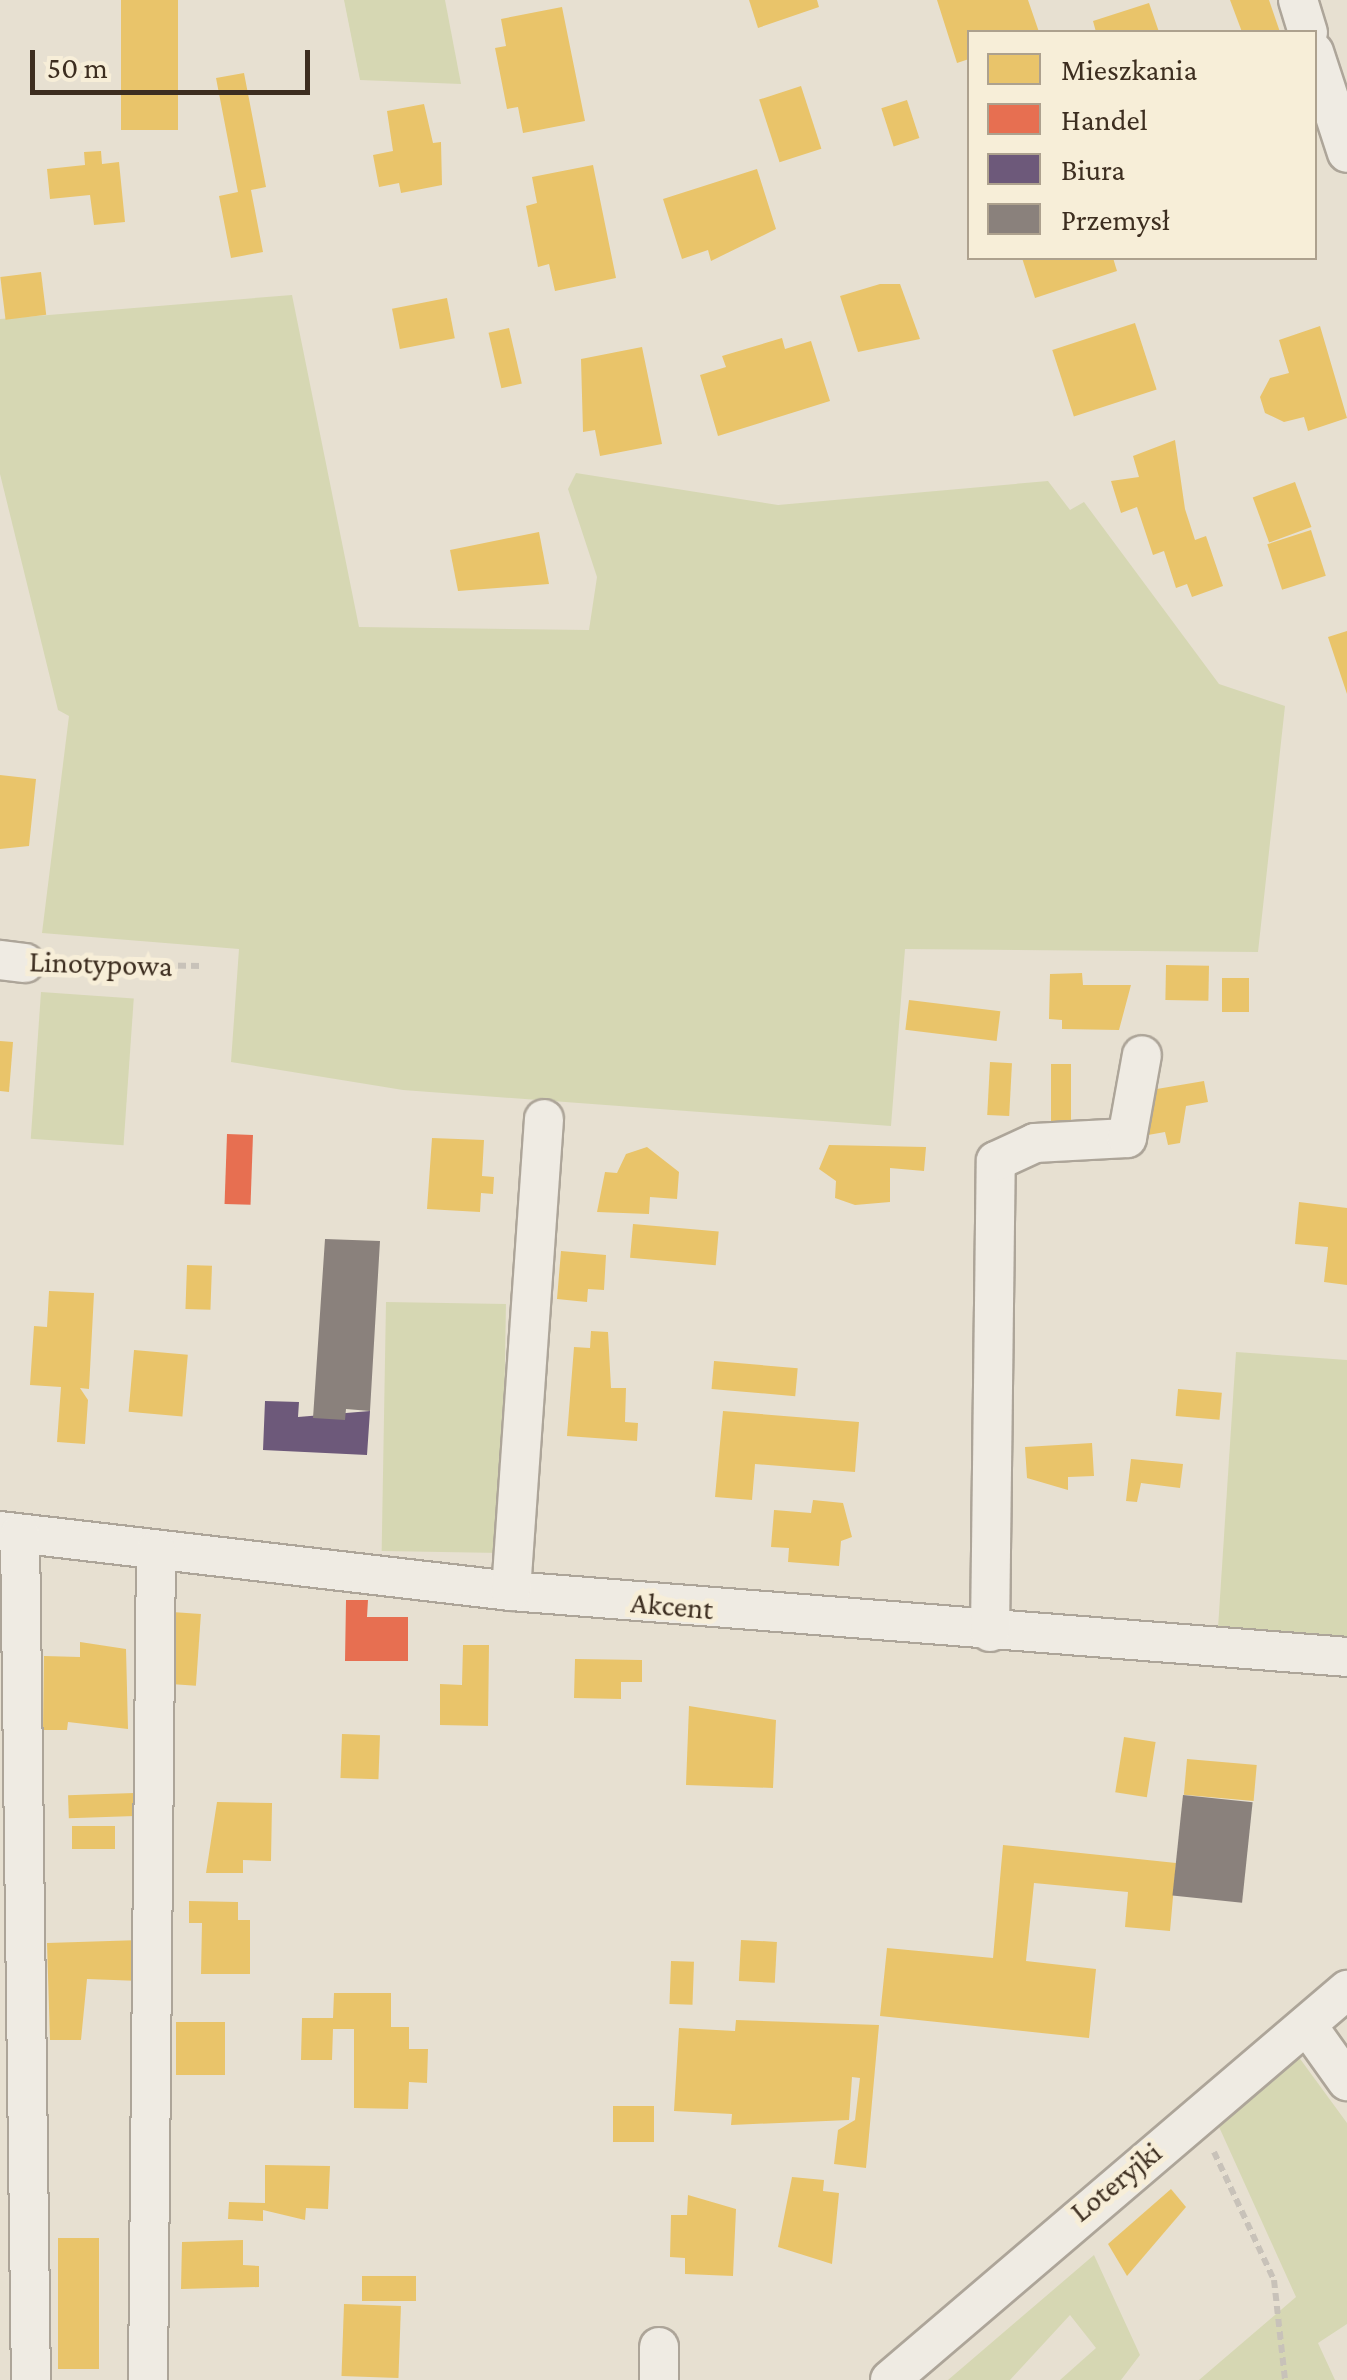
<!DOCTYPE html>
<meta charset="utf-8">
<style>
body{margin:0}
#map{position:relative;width:1347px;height:2380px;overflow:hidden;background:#e7e0d1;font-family:"Crimson Pro",serif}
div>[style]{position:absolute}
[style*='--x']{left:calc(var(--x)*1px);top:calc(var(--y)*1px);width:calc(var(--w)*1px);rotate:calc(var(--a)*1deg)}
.green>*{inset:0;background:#d6d7b3;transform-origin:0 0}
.homes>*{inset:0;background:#e9c46a;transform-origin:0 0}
.shops>*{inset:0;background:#e76f51;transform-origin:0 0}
.offices>*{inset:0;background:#6d597a}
.industry>*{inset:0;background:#8a817c;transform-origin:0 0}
.path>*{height:6px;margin-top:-3px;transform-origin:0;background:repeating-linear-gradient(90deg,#c8c2b9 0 8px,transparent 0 13px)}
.roads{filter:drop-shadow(2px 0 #ada599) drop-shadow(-2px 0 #ada599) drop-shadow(0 2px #ada599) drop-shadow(0 -2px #ada599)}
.minor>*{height:38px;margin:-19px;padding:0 19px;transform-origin:19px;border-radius:19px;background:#efebe3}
span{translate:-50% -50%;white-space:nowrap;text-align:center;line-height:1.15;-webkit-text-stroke:10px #f7eed8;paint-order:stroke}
.street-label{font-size:30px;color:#3d2e20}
.legend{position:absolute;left:967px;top:30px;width:350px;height:230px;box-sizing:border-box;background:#f7eed8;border:2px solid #ada18e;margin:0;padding:12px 18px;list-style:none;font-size:30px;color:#3d2e20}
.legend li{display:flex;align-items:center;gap:20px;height:50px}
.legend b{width:50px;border:2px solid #ada18e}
.scale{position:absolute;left:30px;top:50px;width:280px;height:45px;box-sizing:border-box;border:5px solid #3d2e20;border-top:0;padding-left:12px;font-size:30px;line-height:35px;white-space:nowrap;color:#3d2e20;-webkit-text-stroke:8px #f7eed8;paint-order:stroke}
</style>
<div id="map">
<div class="green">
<i style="clip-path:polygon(344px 0,445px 0,461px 84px,360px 80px)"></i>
<i style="clip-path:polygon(292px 295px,359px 627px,589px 630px,597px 577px,568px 489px,576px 473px,778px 505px,1048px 481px,1070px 510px,1084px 502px,1219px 684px,1285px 706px,1258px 952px,905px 949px,891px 1126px,403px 1090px,231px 1062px,239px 949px,42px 933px,69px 716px,58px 710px,0 474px,0 319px)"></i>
<i style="left:41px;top:992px;width:93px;height:147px;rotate:4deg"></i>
<i style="left:386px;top:1302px;width:120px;height:249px;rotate:1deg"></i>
<i style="clip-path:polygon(1236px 1352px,1347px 1360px,1347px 1638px,1218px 1628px)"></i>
<i style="clip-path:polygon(1298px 2056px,1347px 2123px,1347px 2324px,1318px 2343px,1335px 2380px,1199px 2380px,1296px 2297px,1215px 2118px)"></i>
<i style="clip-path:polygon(1094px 2255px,1140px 2355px,1121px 2380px,1060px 2380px,1096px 2348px,1070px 2315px,1010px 2380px,948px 2380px)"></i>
</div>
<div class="homes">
<i style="left:121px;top:0;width:57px;height:130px"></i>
<i style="clip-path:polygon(749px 0,817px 0,819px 7px,758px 28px)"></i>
<i style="clip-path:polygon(937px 0,1028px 0,1039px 32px,969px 32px,969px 59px,957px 63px)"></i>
<i style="clip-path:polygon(1230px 0,1269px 0,1280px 32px,1242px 32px)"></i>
<i style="clip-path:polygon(1149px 3px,1159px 32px,1096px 32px,1093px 21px)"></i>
<i style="clip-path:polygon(562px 7px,585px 121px,523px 133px,518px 107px,507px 109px,495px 48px,506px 46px,501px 19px)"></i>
<i style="clip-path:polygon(244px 73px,266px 187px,251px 190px,263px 252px,231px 258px,219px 196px,238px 192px,216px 78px)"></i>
<i style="left:801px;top:86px;width:66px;height:44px;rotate:72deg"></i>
<i style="left:907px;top:100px;width:40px;height:27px;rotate:72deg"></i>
<i style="clip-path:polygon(424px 104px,433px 143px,441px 142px,442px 185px,401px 193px,399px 183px,379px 187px,373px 155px,393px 151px,387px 111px)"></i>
<i style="clip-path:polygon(101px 151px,102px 164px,119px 162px,125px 222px,94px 225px,90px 195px,50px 199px,47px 169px,85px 165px,84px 152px)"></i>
<i style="clip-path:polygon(593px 165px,616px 278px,555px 291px,549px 264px,538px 267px,526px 206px,537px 203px,532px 177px)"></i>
<i style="clip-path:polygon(757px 169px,776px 229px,711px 261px,708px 250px,682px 259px,663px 199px)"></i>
<i style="clip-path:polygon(1022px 258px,1113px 258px,1117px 271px,1035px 298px)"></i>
<i style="left:41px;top:272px;width:43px;height:41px;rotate:83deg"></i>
<i style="clip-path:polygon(880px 284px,900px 284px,920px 339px,858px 352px,840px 296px)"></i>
<i style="left:447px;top:298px;width:41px;height:56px;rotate:79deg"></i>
<i style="left:1135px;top:323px;width:70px;height:87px;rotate:72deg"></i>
<i style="clip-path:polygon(1320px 326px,1347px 418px,1308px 431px,1304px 417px,1284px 422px,1265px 413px,1260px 397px,1270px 378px,1289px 373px,1279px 340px)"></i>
<i style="left:509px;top:328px;width:57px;height:21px;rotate:77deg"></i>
<i style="clip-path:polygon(782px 338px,785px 349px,811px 341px,830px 401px,718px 436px,700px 375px,726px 367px,722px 356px)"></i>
<i style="clip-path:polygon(642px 347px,662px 444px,600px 456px,595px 430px,583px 432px,581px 359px)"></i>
<i style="clip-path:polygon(1175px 440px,1185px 509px,1195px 540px,1206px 536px,1223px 586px,1192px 597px,1187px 584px,1176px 588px,1164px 551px,1153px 555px,1137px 507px,1121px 513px,1111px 481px,1139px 477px,1133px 456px)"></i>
<i style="left:1295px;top:482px;width:48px;height:45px;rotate:70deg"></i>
<i style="left:1311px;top:530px;width:48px;height:46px;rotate:72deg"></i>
<i style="clip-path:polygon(539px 532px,549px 584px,458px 591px,450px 550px)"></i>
<i style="clip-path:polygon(1347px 631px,1347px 694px,1328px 637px)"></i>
<i style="clip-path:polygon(0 775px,36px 779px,29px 846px,0 849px)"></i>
<i style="left:1166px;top:965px;width:43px;height:35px;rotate:1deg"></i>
<i style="clip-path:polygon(1082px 973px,1083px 985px,1131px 985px,1119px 1030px,1062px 1029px,1062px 1020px,1049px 1019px,1050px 974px)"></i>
<i style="left:1249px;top:978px;width:34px;height:27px;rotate:90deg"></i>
<i style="left:909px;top:1000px;width:92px;height:30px;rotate:7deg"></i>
<i style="clip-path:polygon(0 1041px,13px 1042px,9px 1092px,0 1091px)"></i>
<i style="left:990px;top:1062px;width:22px;height:53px;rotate:3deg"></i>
<i style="left:1071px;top:1064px;width:58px;height:20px;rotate:90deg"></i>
<i style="clip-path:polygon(1204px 1081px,1208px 1102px,1186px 1106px,1180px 1143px,1168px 1145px,1165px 1132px,1148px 1135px,1145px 1091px)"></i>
<i style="clip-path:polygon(432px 1138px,484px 1140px,482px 1176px,494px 1177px,493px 1194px,481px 1193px,480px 1212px,427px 1209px)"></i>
<i style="clip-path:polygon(829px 1145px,926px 1147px,924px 1171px,890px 1168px,890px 1202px,855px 1205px,835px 1198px,836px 1181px,819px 1169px)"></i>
<i style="clip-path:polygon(647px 1147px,679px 1172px,677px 1199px,650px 1197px,649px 1214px,597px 1212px,605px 1172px,617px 1173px,626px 1154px)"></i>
<i style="clip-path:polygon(1299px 1202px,1347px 1208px,1347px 1285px,1324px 1282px,1328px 1247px,1295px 1244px)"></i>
<i style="left:633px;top:1224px;width:86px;height:34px;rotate:5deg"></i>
<i style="clip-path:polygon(561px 1251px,606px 1255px,604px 1290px,588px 1289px,587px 1302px,557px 1299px)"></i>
<i style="left:187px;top:1265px;width:25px;height:44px;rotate:2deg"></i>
<i style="clip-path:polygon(49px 1291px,94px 1293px,89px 1389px,80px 1388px,88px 1400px,85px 1444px,57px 1442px,61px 1387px,30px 1385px,34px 1326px,47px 1327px)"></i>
<i style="clip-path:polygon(591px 1331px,608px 1332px,611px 1388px,626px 1388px,625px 1422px,638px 1423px,637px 1441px,567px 1436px,574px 1347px,590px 1348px)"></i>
<i style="left:134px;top:1350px;width:54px;height:62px;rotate:5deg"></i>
<i style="left:714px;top:1361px;width:84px;height:28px;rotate:5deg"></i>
<i style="left:1178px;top:1389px;width:44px;height:27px;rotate:5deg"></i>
<i style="clip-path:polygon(723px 1411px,859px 1422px,855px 1472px,755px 1464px,752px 1500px,715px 1497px)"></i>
<i style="clip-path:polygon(1092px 1443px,1094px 1476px,1068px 1477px,1068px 1490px,1027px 1478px,1025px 1447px)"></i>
<i style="clip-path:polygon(1131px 1459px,1183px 1464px,1180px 1488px,1141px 1483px,1137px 1502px,1126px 1501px)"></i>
<i style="clip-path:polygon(813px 1500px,843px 1503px,852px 1537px,841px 1541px,839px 1566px,788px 1562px,789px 1548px,771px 1547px,774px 1510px,811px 1513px)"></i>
<i style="left:172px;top:1612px;width:29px;height:72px;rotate:4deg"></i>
<i style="clip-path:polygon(80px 1642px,126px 1649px,128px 1729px,68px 1722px,67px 1730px,43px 1730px,44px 1656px,80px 1657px)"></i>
<i style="clip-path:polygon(463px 1645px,489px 1645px,488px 1726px,440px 1725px,440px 1684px,462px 1685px)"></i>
<i style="clip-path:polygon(575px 1659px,642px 1660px,642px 1682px,621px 1682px,621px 1699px,574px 1698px)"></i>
<i style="clip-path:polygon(689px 1706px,776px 1720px,773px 1788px,686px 1785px)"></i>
<i style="left:342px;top:1734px;width:38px;height:44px;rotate:2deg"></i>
<i style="left:1124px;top:1737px;width:32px;height:56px;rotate:9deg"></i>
<i style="left:1187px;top:1759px;width:70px;height:36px;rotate:5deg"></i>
<i style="left:134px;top:1793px;width:23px;height:66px;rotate:88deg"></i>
<i style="clip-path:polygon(217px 1802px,272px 1803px,271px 1861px,243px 1860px,243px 1873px,206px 1873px)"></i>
<i style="left:72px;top:1826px;width:43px;height:23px"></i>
<i style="clip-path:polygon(1003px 1845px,1176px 1863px,1170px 1931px,1125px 1927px,1128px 1892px,1034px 1883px,1026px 1961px,1096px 1969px,1089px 2038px,880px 2016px,887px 1948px,993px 1958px)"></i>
<i style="clip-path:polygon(189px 1901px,238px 1902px,238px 1920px,250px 1920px,250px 1974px,201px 1974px,202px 1923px,189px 1923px)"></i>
<i style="clip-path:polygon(141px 1940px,140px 1981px,87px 1979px,81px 2040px,50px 2040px,47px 1943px)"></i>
<i style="left:741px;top:1940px;width:36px;height:41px;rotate:3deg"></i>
<i style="left:671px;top:1961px;width:23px;height:43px;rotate:2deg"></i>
<i style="clip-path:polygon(334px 1993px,391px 1993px,391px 2027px,409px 2027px,409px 2049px,428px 2049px,427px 2083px,409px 2082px,408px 2109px,354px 2108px,354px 2029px,333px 2029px,332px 2060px,301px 2060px,302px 2018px,333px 2018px)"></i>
<i style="clip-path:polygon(736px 2020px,879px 2025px,866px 2168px,834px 2164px,838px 2130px,855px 2120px,860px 2078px,852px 2077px,849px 2120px,731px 2125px,732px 2114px,674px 2111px,679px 2028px,735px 2031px)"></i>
<i style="left:176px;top:2022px;width:49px;height:53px"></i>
<i style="left:613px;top:2106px;width:41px;height:36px"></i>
<i style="clip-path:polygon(265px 2165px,330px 2166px,328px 2209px,306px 2208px,305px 2220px,263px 2210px,263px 2221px,228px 2219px,229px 2202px,265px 2203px)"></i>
<i style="clip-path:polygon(792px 2177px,824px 2180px,823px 2191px,839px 2193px,832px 2264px,778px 2247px)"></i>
<i style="clip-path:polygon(1171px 2189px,1186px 2207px,1127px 2276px,1108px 2244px)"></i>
<i style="clip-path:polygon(688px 2195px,736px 2209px,733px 2276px,685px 2274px,685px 2258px,670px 2257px,671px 2215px,687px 2215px)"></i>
<i style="left:58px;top:2238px;width:41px;height:131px"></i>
<i style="clip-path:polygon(243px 2240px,243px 2265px,259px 2266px,259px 2287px,181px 2289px,182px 2242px)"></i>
<i style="left:416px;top:2276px;width:25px;height:54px;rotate:90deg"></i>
<i style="left:344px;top:2304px;width:57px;height:72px;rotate:2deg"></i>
</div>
<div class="shops">
<i style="left:227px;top:1134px;width:26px;height:70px;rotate:2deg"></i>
<i style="clip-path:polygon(346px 1600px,368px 1600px,367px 1617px,408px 1617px,408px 1661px,345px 1661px)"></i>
</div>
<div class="offices">
<i style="clip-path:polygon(265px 1401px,299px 1402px,298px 1417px,370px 1411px,367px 1455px,263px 1450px)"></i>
</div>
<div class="industry">
<i style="clip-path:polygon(325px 1239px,380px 1241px,370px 1411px,346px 1409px,345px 1420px,313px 1418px)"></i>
<i style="left:1183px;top:1795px;width:70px;height:101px;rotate:6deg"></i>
</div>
<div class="path">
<i style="--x:61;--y:964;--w:141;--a:0.8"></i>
<i style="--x:1214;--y:2152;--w:141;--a:64.9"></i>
<i style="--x:1274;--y:2280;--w:101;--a:83.7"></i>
</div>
<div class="roads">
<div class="minor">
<i style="--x:1298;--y:0;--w:34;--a:73"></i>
<i style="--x:1314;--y:52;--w:106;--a:71.9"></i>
<i style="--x:0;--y:960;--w:25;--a:7"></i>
<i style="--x:0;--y:1531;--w:515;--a:6.7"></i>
<i style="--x:511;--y:1591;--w:839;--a:4.51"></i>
<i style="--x:20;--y:1534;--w:846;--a:89.26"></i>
<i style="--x:511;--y:1591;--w:473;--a:-86"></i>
<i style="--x:990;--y:1632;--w:471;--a:-89.3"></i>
<i style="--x:996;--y:1161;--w:43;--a:-24.8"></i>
<i style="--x:1035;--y:1143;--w:92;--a:-3.1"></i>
<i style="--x:1127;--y:1138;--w:84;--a:-79.8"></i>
<i style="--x:1307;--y:2025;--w:69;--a:54.5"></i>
<i style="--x:659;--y:2347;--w:33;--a:90"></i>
<i style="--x:148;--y:2380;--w:830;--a:-89.45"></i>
<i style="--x:890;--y:2380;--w:601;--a:-40.48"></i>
</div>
</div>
<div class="street-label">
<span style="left:101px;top:964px;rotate:2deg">Linotypowa</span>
<span style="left:672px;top:1606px;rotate:5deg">Akcent</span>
<span style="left:1116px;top:2182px;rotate:-39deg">Loteryjki</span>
</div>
<ul class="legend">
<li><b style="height:28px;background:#e9c46a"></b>Mieszkania</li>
<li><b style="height:28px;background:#e76f51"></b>Handel</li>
<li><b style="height:28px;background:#6d597a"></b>Biura</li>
<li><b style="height:28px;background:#8a817c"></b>Przemysł</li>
</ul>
<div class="scale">50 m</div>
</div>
